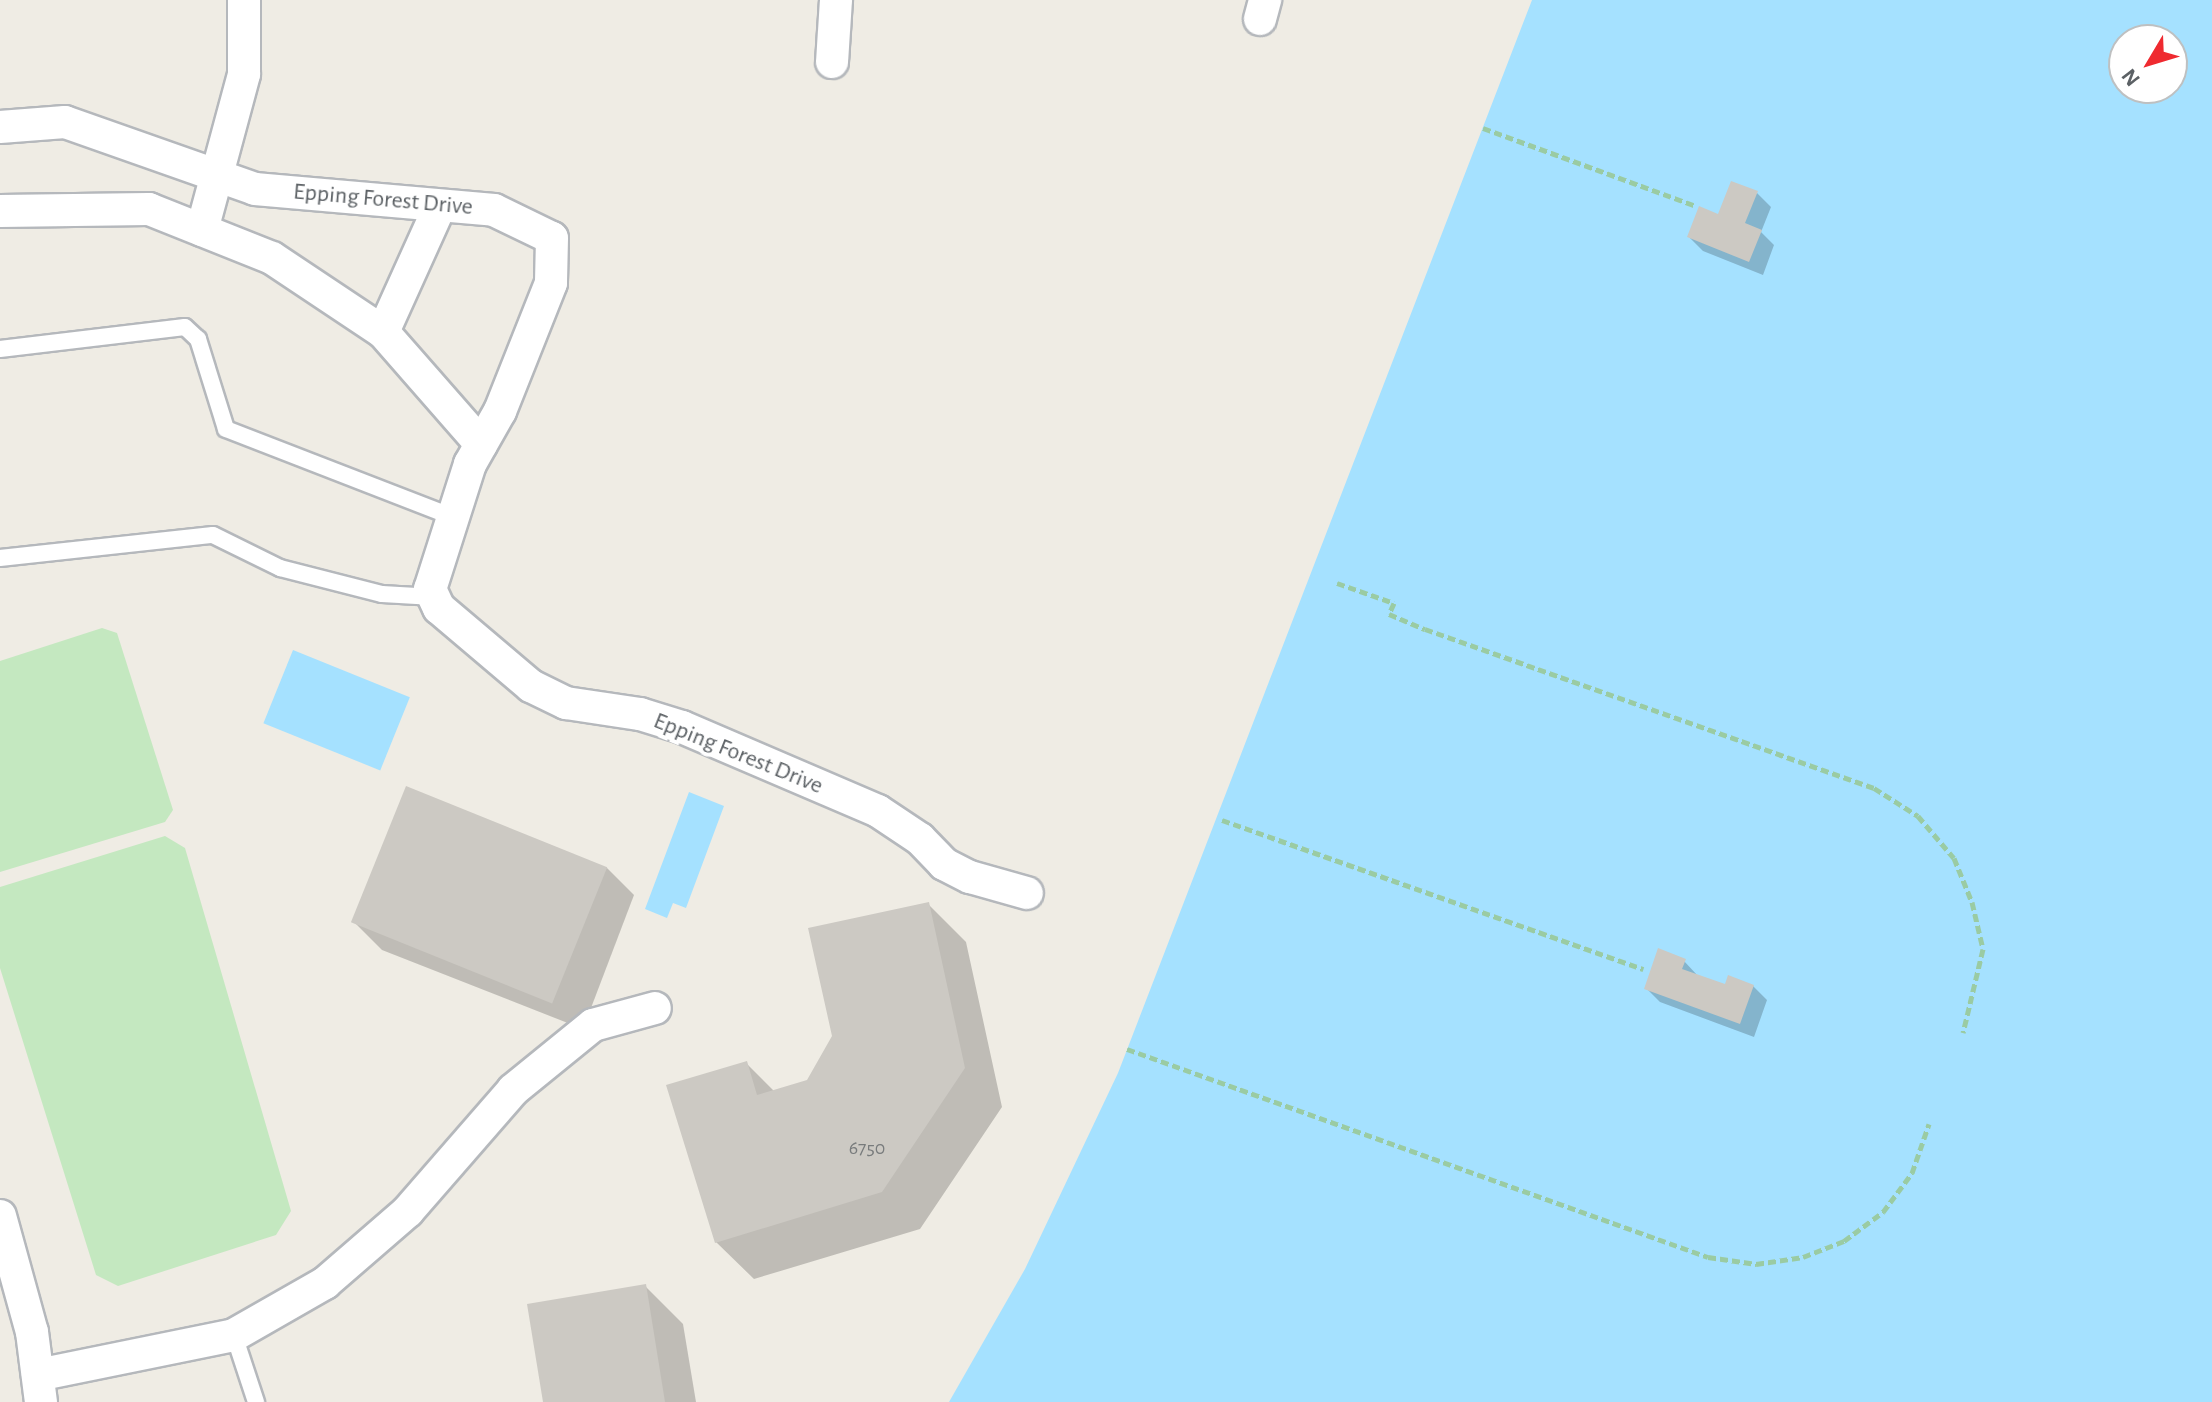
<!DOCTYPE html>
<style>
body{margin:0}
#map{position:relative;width:2212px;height:1402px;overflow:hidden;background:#efece4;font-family:"Alegreya Sans",sans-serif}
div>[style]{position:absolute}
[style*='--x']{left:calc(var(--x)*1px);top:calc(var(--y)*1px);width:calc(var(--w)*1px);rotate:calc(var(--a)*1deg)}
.green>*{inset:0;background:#c4e8c0}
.water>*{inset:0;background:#a5e1ff;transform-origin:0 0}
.shadow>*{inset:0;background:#0003}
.building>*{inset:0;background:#ccc9c3;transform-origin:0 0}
.path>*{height:5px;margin-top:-2.5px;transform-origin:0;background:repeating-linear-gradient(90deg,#9acba3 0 8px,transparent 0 12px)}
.roads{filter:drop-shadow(2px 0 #b5b8bc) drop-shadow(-2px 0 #b5b8bc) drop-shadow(0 2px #b5b8bc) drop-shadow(0 -2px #b5b8bc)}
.lane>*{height:16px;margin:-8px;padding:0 8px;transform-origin:8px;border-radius:8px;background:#fff}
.street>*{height:32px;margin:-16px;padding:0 16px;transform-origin:16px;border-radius:16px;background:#fff}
span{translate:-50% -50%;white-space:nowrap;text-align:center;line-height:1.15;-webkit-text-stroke:8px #fff;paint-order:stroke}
.number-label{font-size:20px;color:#787b7c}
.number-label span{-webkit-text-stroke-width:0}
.street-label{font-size:24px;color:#5c6165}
.north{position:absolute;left:2108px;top:24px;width:80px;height:80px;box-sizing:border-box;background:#fff;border:2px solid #bec0c1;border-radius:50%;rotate:232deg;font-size:22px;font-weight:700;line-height:32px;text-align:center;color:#5c6165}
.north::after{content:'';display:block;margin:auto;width:28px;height:36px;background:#ef2a30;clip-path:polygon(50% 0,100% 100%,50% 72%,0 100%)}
</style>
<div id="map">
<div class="green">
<i style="clip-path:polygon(102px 628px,117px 633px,173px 810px,165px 822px,0 872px,0 661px)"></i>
<i style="clip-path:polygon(165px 836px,185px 848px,291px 1211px,276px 1235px,118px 1286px,96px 1275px,0 968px,0 887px)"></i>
</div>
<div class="water">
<i style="clip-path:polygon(evenodd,1532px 0,2212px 0,2212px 1402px,949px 1402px,1025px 1269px,1118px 1073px,1532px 0,2124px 40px,2172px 40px,2172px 88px,2124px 88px,2124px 40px)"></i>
<i style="left:293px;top:650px;width:126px;height:79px;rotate:22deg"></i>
<i style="clip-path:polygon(689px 792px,724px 806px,686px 908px,673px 903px,667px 918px,645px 909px)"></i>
</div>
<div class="shadow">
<i style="clip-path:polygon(1757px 193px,1771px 207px,1761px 232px,1774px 245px,1763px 275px,1703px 251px,1689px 237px)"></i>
<i style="clip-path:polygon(607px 868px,634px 895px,583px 1029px,382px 950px,355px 923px)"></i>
<i style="clip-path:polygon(928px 904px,966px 942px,1002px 1107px,920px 1229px,754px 1279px,716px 1242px,746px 1063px,775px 1092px,809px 1082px)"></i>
<i style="clip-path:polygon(1684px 961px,1698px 976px,1726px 987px,1753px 986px,1767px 1000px,1754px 1037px,1660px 1002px,1646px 988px)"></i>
<i style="clip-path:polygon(645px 1286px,683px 1324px,696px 1402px,545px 1402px)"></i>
</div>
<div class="building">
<i style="clip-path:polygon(1731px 181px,1758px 191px,1745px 223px,1762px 230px,1749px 262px,1687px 237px,1699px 206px,1718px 214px)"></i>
<i style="left:406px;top:786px;width:217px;height:147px;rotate:22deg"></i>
<i style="clip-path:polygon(929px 902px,965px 1068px,882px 1192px,715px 1243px,666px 1085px,747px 1061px,757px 1095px,807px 1080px,832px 1036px,808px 928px)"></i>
<i style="clip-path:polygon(1658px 948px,1686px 959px,1682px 969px,1725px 984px,1728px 975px,1754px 985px,1740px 1024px,1644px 989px)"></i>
<i style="clip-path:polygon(646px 1284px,665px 1402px,543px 1402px,527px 1304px)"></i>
</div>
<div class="path">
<i style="--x:1483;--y:128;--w:227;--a:20.1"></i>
<i style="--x:1337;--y:583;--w:60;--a:19.3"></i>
<i style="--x:1394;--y:603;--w:12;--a:114"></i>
<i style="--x:1389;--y:614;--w:39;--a:23"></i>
<i style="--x:1425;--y:629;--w:476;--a:19.5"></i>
<i style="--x:1874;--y:788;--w:52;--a:32.5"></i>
<i style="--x:1918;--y:816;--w:55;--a:49.4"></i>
<i style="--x:1954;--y:858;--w:48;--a:67.8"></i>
<i style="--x:1972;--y:902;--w:48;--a:76.8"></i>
<i style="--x:1983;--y:949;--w:86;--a:103.4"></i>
<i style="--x:1222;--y:820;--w:447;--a:19.5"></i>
<i style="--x:1127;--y:1049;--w:617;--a:19.7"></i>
<i style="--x:1708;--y:1257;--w:49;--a:8.3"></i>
<i style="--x:1756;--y:1264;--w:48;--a:-8.5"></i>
<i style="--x:1803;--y:1257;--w:44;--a:-21.3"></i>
<i style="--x:1844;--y:1241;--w:49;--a:-36.6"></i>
<i style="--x:1883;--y:1212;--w:49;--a:-53.4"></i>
<i style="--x:1912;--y:1173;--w:52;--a:-70.9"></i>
</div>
<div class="roads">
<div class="lane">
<i style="--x:0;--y:349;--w:186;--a:-6.8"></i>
<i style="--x:185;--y:327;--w:18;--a:43"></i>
<i style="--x:198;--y:339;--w:94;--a:72.7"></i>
<i style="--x:226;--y:429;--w:243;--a:21.2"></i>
<i style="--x:0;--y:558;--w:214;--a:-6.2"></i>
<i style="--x:213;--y:535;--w:75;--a:26.2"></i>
<i style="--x:280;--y:568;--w:105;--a:14.3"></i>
<i style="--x:382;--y:594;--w:52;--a:3.3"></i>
<i style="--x:234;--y:1335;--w:71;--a:71.8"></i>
</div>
<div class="street">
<i style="--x:1260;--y:19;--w:20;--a:-75"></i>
<i style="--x:832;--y:62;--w:62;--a:-86.3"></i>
<i style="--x:0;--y:127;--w:65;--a:-4.4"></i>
<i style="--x:65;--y:122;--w:201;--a:19.4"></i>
<i style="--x:255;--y:189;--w:240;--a:5"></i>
<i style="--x:494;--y:210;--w:64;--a:25.8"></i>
<i style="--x:552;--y:238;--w:45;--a:91.3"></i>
<i style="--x:551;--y:283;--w:138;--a:111.7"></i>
<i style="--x:500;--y:411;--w:61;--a:119.5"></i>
<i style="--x:470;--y:464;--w:131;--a:107.7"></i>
<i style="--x:430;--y:589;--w:21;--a:65"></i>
<i style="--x:439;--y:608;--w:121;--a:40.3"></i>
<i style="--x:531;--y:686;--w:39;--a:26"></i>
<i style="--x:566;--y:703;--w:75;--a:8.5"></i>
<i style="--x:640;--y:714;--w:44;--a:17.2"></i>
<i style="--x:682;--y:727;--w:213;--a:23.2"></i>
<i style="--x:878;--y:811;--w:50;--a:33.7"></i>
<i style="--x:920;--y:839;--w:35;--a:46"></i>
<i style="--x:944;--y:864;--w:29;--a:27"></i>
<i style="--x:970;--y:877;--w:59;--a:15.7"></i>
<i style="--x:0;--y:211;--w:149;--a:-0.8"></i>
<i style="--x:149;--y:209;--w:132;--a:21.7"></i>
<i style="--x:272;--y:258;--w:133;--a:33.7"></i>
<i style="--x:383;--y:332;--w:149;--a:48.8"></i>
<i style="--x:202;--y:230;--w:162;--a:-74.9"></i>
<i style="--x:244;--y:74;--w:74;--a:-90"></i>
<i style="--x:383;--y:332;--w:138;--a:-65.7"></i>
<i style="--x:0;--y:1216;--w:120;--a:74.6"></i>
<i style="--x:32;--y:1332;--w:71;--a:82.7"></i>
<i style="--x:38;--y:1375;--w:200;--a:-11.5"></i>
<i style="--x:234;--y:1335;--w:105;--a:-29.7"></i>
<i style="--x:325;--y:1283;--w:110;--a:-40.9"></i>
<i style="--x:408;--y:1211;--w:160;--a:-49"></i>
<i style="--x:513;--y:1090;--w:103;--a:-39.1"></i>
<i style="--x:593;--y:1025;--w:64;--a:-15.3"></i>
</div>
</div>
<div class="number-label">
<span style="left:867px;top:1148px">6750</span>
</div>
<div class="street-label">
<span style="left:383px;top:200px;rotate:5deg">Epping Forest Drive</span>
<span style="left:738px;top:754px;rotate:22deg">Epping Forest Drive</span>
</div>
<div class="north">N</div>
</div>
